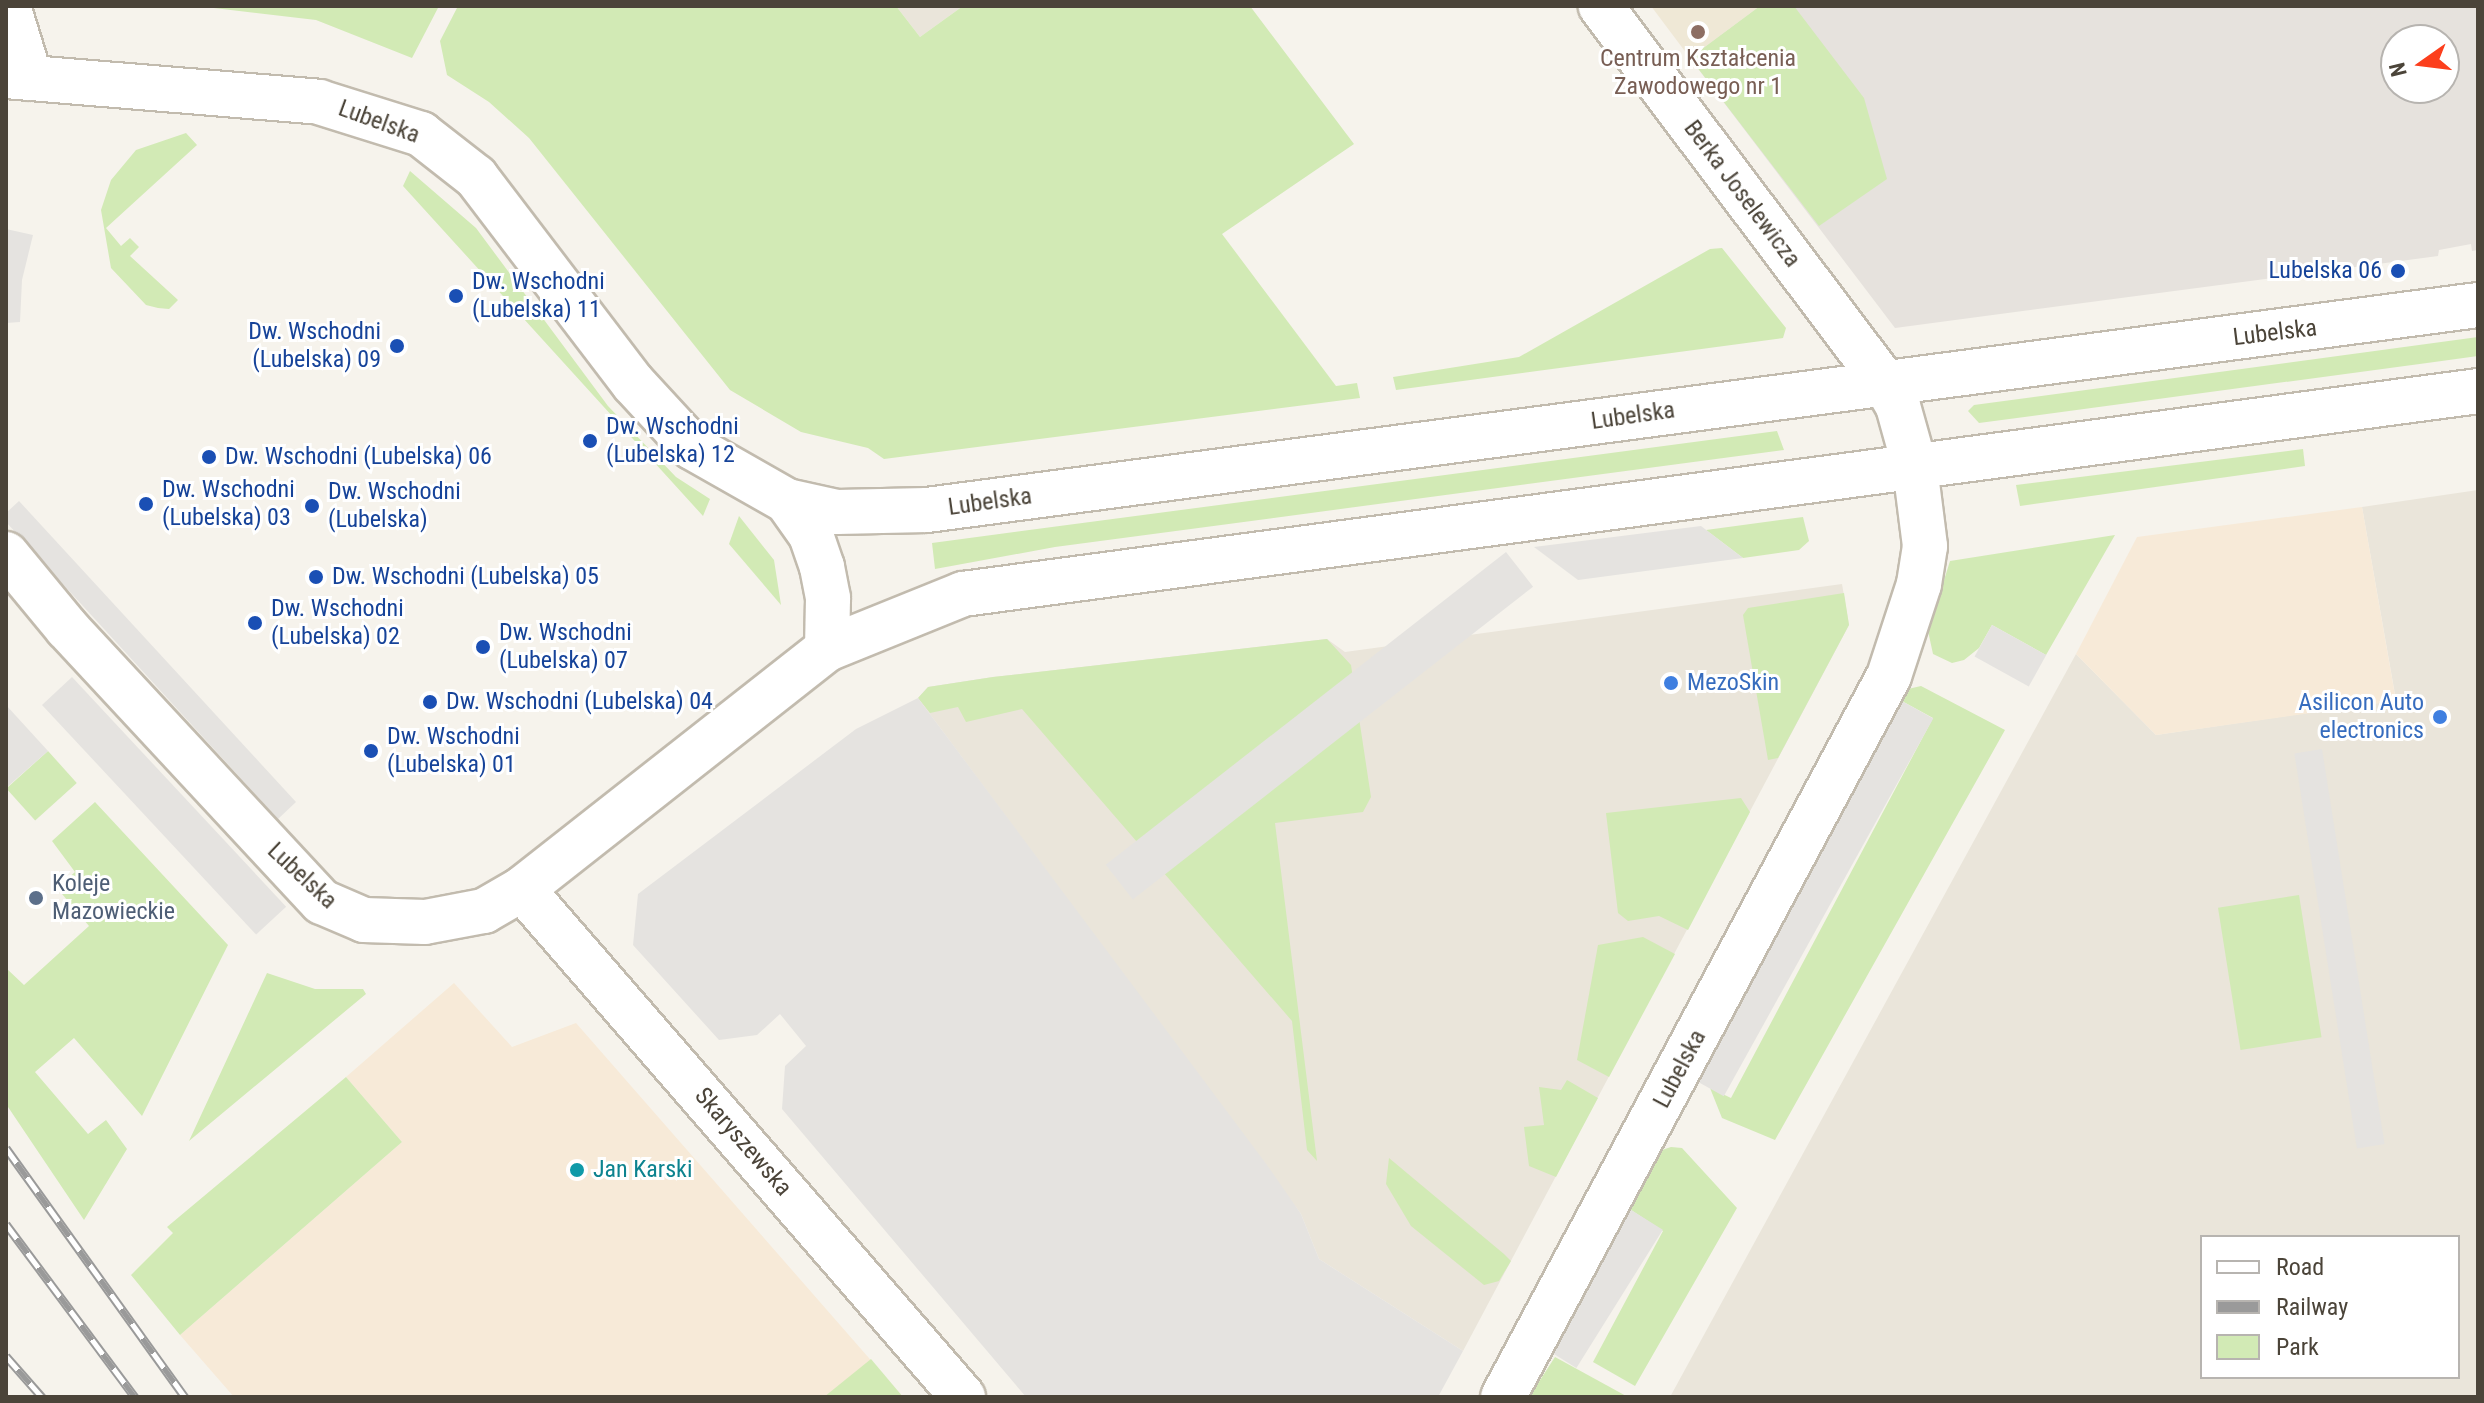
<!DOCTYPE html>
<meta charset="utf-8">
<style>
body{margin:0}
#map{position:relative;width:2484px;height:1403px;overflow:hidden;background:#f6f3ec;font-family:"Roboto Condensed",sans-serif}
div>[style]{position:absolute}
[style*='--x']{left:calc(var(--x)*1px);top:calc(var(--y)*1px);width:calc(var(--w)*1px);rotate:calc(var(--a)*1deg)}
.residential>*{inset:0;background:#eae5da}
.commercial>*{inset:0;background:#f7ead8}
.industrial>*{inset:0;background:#e6e2dd}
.education>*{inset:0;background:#efe8d6}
.green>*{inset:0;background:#d2eab5;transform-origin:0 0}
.parking>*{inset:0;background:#e5e3e0;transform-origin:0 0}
.roads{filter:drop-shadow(2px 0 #c2bbae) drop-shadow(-2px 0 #c2bbae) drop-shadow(0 2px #c2bbae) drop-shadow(0 -2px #c2bbae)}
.minor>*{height:44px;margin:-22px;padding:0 22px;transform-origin:22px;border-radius:22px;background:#fff}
.rail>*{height:9px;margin-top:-4.5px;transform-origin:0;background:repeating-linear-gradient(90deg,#fff 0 18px,#9a9a9a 0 36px);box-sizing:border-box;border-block:2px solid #9a9a9a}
.dots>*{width:22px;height:22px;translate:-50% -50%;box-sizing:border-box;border:4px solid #fff;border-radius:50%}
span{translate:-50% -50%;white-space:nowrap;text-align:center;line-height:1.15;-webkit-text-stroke:6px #fff;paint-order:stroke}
.education-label{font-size:24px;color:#785e54}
.street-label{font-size:24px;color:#4b4439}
.transit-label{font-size:24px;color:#164399}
.right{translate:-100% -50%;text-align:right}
.left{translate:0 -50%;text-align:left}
.shop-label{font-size:24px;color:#366cbe}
.service-label{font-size:24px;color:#4e5e75}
.culture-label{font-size:24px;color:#0d838f}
.frame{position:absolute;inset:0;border:8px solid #4b4439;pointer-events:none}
.legend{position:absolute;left:2200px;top:1235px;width:260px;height:144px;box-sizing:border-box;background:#fff;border:2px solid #b7b4b0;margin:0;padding:10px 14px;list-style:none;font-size:24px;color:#4b4439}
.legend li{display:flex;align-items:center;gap:16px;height:40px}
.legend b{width:40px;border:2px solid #b7b4b0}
.north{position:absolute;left:2380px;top:24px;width:80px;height:80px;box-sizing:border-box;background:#fff;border:2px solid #b7b4b0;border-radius:50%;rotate:256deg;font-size:22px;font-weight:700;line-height:32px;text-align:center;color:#4b4439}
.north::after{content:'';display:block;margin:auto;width:28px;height:36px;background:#fc3f1d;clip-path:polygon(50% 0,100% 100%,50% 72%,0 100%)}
</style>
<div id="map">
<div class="residential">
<i style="clip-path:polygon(896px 6px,963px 6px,920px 37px)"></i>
<i style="clip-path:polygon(evenodd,2478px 490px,2478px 1397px,1670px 1397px,2076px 654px,2156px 735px,2396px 700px,2362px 507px,2478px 490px,2202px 1237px,2458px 1237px,2458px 1377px,2202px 1377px,2202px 1237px)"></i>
<i style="clip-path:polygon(1842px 584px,1849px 625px,1463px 1351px,1319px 1259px,1301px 1214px,918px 698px,928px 687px,993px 677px,1327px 639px,1345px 652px)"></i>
</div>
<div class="commercial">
<i style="clip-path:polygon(2362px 507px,2396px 701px,2156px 735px,2076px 654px,2137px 537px)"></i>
<i style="clip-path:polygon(454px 983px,512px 1047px,576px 1023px,903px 1397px,234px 1397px,180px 1335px,402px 1142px,346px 1077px)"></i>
</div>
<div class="industrial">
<i style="clip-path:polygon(evenodd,1760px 6px,2478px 6px,2478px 250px,2472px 251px,2471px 244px,2439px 250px,2438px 256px,1895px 328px,1690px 58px,1760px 6px,2396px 40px,2444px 40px,2444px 88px,2396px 88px,2396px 40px)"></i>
</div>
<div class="education">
<i style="clip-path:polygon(1651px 6px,1760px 6px,1690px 58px)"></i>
</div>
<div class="green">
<i style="clip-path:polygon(197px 6px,439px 6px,412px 58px,316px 20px)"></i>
<i style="clip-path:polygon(458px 6px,896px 6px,920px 37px,963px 6px,1250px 6px,1354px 144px,1222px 234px,1336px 386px,1357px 383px,1360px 398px,884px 459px,868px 448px,801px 432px,730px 390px,529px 138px,489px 102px,447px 75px,440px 41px)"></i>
<i style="clip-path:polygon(1760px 6px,1794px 6px,1864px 98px,1887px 179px,1819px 226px,1690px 58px)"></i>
<i style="clip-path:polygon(186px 133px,197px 145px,106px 228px,121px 246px,130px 238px,139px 247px,130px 256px,178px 300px,169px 309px,158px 308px,146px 305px,111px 268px,101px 210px,111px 180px,136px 150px)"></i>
<i style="clip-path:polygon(410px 171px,476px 228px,608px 406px,676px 477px,710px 499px,703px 516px,403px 186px)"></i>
<i style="clip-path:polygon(1722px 248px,1786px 328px,1783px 338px,1396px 390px,1393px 377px,1519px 357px,1710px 249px)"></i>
<i style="clip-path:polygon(2478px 337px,2478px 356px,2427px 363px,1979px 423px,1968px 411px,1974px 405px)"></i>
<i style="clip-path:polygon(1777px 431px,1784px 450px,1055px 547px,935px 569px,932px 543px)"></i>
<i style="clip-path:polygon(2303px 449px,2305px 466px,2020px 506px,2016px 485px)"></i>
<i style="clip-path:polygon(739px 516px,774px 560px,781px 605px,729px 544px)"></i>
<i style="clip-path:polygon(1803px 517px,1809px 541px,1799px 550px,1743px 558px,1706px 530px)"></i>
<i style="clip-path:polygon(2115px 535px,2046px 655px,1992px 625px,1979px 648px,1964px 660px,1952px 663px,1933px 654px,1928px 631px,1950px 561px)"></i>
<i style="clip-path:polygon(1844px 593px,1849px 625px,1778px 758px,1768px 760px,1743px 615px,1748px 608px)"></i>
<i style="clip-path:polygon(1327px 639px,1351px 665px,1371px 797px,1363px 812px,1275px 823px,1317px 1161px,1307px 1150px,1292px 1021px,1022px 709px,966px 722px,958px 707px,930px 713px,918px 698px,928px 687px,993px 677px)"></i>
<i style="clip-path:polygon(1921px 686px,2005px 730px,1775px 1140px,1722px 1118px,1710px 1088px,1731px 1098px,1933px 718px,1900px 700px,1908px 689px)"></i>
<i style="left:48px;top:751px;width:43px;height:56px;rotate:48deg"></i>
<i style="clip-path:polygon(1741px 798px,1750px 812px,1688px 930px,1659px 916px,1628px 921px,1618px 913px,1606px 813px)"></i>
<i style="clip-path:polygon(95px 802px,228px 945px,142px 1116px,74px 1038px,35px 1072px,88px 1134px,106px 1120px,127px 1149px,84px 1220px,6px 1104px,6px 968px,24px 985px,89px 926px,57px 888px,75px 872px,52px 841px)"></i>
<i style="left:2299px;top:895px;width:144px;height:82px;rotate:81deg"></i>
<i style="clip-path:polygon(1643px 937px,1675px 954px,1609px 1077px,1577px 1060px,1598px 945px)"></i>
<i style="clip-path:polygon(267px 973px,315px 989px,363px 989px,366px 994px,189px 1141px)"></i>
<i style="clip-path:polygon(346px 1077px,402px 1142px,180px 1335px,131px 1275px,173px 1233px,167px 1227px)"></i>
<i style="clip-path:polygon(1567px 1080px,1598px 1098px,1556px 1177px,1529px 1166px,1524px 1127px,1544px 1125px,1539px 1087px,1561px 1090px)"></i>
<i style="clip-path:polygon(1671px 1147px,1682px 1148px,1737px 1208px,1635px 1386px,1593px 1362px,1663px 1231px,1628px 1208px,1659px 1151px)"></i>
<i style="clip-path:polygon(1389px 1158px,1504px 1254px,1511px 1261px,1499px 1281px,1484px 1285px,1411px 1226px,1386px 1184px)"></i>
<i style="clip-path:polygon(1555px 1357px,1628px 1397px,1529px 1397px)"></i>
<i style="clip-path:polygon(871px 1359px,903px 1397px,824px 1397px)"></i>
</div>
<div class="parking">
<i style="clip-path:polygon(6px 229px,33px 235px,22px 280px,20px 322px,6px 323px)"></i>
<i style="clip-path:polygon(19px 501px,296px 802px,278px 819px,6px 522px,6px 513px)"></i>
<i style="clip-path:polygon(1701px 526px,1743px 558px,1578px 580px,1534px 547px)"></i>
<i style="left:1506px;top:552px;width:44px;height:508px;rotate:52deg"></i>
<i style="left:1992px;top:625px;width:62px;height:36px;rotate:29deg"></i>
<i style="left:72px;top:677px;width:314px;height:41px;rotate:47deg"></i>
<i style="clip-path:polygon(918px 698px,1267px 1165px,1301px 1214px,1319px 1259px,1463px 1351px,1438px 1397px,1026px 1397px,782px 1109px,785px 1066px,806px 1046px,780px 1014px,757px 1035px,719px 1040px,633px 945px,638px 894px,856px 729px)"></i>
<i style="left:1900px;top:700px;width:38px;height:432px;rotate:29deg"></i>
<i style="clip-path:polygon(6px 705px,48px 751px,6px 788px)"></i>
<i style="left:2322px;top:749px;width:400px;height:28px;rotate:81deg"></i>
<i style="left:1628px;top:1208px;width:41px;height:163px;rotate:32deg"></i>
</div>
<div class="roads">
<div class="minor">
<i style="--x:8;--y:6;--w:75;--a:73"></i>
<i style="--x:6;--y:76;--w:314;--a:4.7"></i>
<i style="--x:319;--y:102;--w:107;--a:17.4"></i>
<i style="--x:421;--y:134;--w:70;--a:38"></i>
<i style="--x:476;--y:177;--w:259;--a:52.7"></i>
<i style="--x:633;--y:383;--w:87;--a:47.3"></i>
<i style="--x:692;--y:447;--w:109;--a:29.6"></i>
<i style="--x:787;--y:501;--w:51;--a:12.4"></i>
<i style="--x:837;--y:512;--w:90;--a:-1.3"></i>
<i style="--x:927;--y:510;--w:1564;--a:-7.53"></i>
<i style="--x:787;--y:501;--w:42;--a:54.8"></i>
<i style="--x:811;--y:535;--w:34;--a:71"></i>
<i style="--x:822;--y:567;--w:32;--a:79"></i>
<i style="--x:828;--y:598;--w:51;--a:91.1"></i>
<i style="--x:6;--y:554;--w:96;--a:50.5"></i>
<i style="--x:67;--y:628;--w:374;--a:47.1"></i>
<i style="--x:322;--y:902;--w:46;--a:23.2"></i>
<i style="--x:364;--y:920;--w:61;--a:1.9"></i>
<i style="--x:425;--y:922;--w:60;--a:-10.6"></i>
<i style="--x:484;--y:911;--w:44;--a:-30.1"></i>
<i style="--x:522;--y:889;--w:388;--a:-38.2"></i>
<i style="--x:827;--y:649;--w:147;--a:-22"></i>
<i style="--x:963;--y:594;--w:1529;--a:-7.63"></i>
<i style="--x:522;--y:889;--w:673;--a:49.04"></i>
<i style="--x:1503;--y:1397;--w:818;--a:-61.84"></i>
<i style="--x:1889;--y:676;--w:97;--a:-71.9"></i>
<i style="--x:1919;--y:584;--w:38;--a:-81"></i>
<i style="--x:1925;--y:546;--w:80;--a:-97.2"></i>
<i style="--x:1915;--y:467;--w:63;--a:-105.6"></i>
<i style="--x:1898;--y:406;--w:28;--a:-120"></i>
<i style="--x:1884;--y:382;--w:471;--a:-127"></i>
</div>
</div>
<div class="rail">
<i style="--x:6;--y:1148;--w:307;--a:54.3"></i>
<i style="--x:6;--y:1224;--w:216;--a:53.3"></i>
<i style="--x:6;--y:1356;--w:55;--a:48.7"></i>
</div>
<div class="dots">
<i style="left:1698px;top:32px;background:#8d6e63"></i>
<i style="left:2398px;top:271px;background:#1a4fb4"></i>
<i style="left:456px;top:296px;background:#1a4fb4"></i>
<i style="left:397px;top:346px;background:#1a4fb4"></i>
<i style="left:590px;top:441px;background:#1a4fb4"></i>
<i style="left:209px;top:457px;background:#1a4fb4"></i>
<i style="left:146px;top:504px;background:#1a4fb4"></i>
<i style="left:312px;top:506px;background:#1a4fb4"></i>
<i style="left:316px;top:577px;background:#1a4fb4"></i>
<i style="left:255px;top:623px;background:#1a4fb4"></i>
<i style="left:483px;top:647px;background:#1a4fb4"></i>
<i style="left:1671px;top:683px;background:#3f7fe0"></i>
<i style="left:430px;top:702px;background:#1a4fb4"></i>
<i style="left:2440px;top:717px;background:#3f7fe0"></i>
<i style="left:371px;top:751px;background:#1a4fb4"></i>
<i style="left:36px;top:898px;background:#5c6f8a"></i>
<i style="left:577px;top:1170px;background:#0f9aa8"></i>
</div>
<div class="education-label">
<span style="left:1698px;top:73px">Centrum Kształcenia<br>Zawodowego nr 1</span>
</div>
<div class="street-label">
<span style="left:379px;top:122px;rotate:20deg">Lubelska</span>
<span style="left:1742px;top:194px;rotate:53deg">Berka Joselewicza</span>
<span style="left:2275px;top:333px;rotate:-7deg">Lubelska</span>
<span style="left:1633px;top:416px;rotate:-8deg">Lubelska</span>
<span style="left:990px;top:502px;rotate:-8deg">Lubelska</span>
<span style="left:302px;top:876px;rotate:43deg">Lubelska</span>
<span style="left:1680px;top:1069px;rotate:-62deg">Lubelska</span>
<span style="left:743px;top:1142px;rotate:49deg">Skaryszewska</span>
</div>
<div class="transit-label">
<span class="right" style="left:2382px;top:271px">Lubelska 06</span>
<span class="left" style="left:472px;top:296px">Dw. Wschodni<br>(Lubelska) 11</span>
<span class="right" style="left:381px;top:346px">Dw. Wschodni<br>(Lubelska) 09</span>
<span class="left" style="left:606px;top:441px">Dw. Wschodni<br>(Lubelska) 12</span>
<span class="left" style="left:225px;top:457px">Dw. Wschodni (Lubelska) 06</span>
<span class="left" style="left:162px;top:504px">Dw. Wschodni<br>(Lubelska) 03</span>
<span class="left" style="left:328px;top:506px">Dw. Wschodni<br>(Lubelska)</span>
<span class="left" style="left:332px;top:577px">Dw. Wschodni (Lubelska) 05</span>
<span class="left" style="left:271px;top:623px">Dw. Wschodni<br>(Lubelska) 02</span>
<span class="left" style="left:499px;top:647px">Dw. Wschodni<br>(Lubelska) 07</span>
<span class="left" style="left:446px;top:702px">Dw. Wschodni (Lubelska) 04</span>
<span class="left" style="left:387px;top:751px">Dw. Wschodni<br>(Lubelska) 01</span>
</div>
<div class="shop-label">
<span class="left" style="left:1687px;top:683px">MezoSkin</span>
<span class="right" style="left:2424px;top:717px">Asilicon Auto<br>electronics</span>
</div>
<div class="service-label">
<span class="left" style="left:52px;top:898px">Koleje<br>Mazowieckie</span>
</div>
<div class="culture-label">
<span class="left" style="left:593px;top:1170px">Jan Karski</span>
</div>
<div class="frame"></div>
<ul class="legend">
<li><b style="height:10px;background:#fff"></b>Road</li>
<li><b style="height:10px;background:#9a9a9a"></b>Railway</li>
<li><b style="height:22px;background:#d2eab5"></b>Park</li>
</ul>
<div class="north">N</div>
</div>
